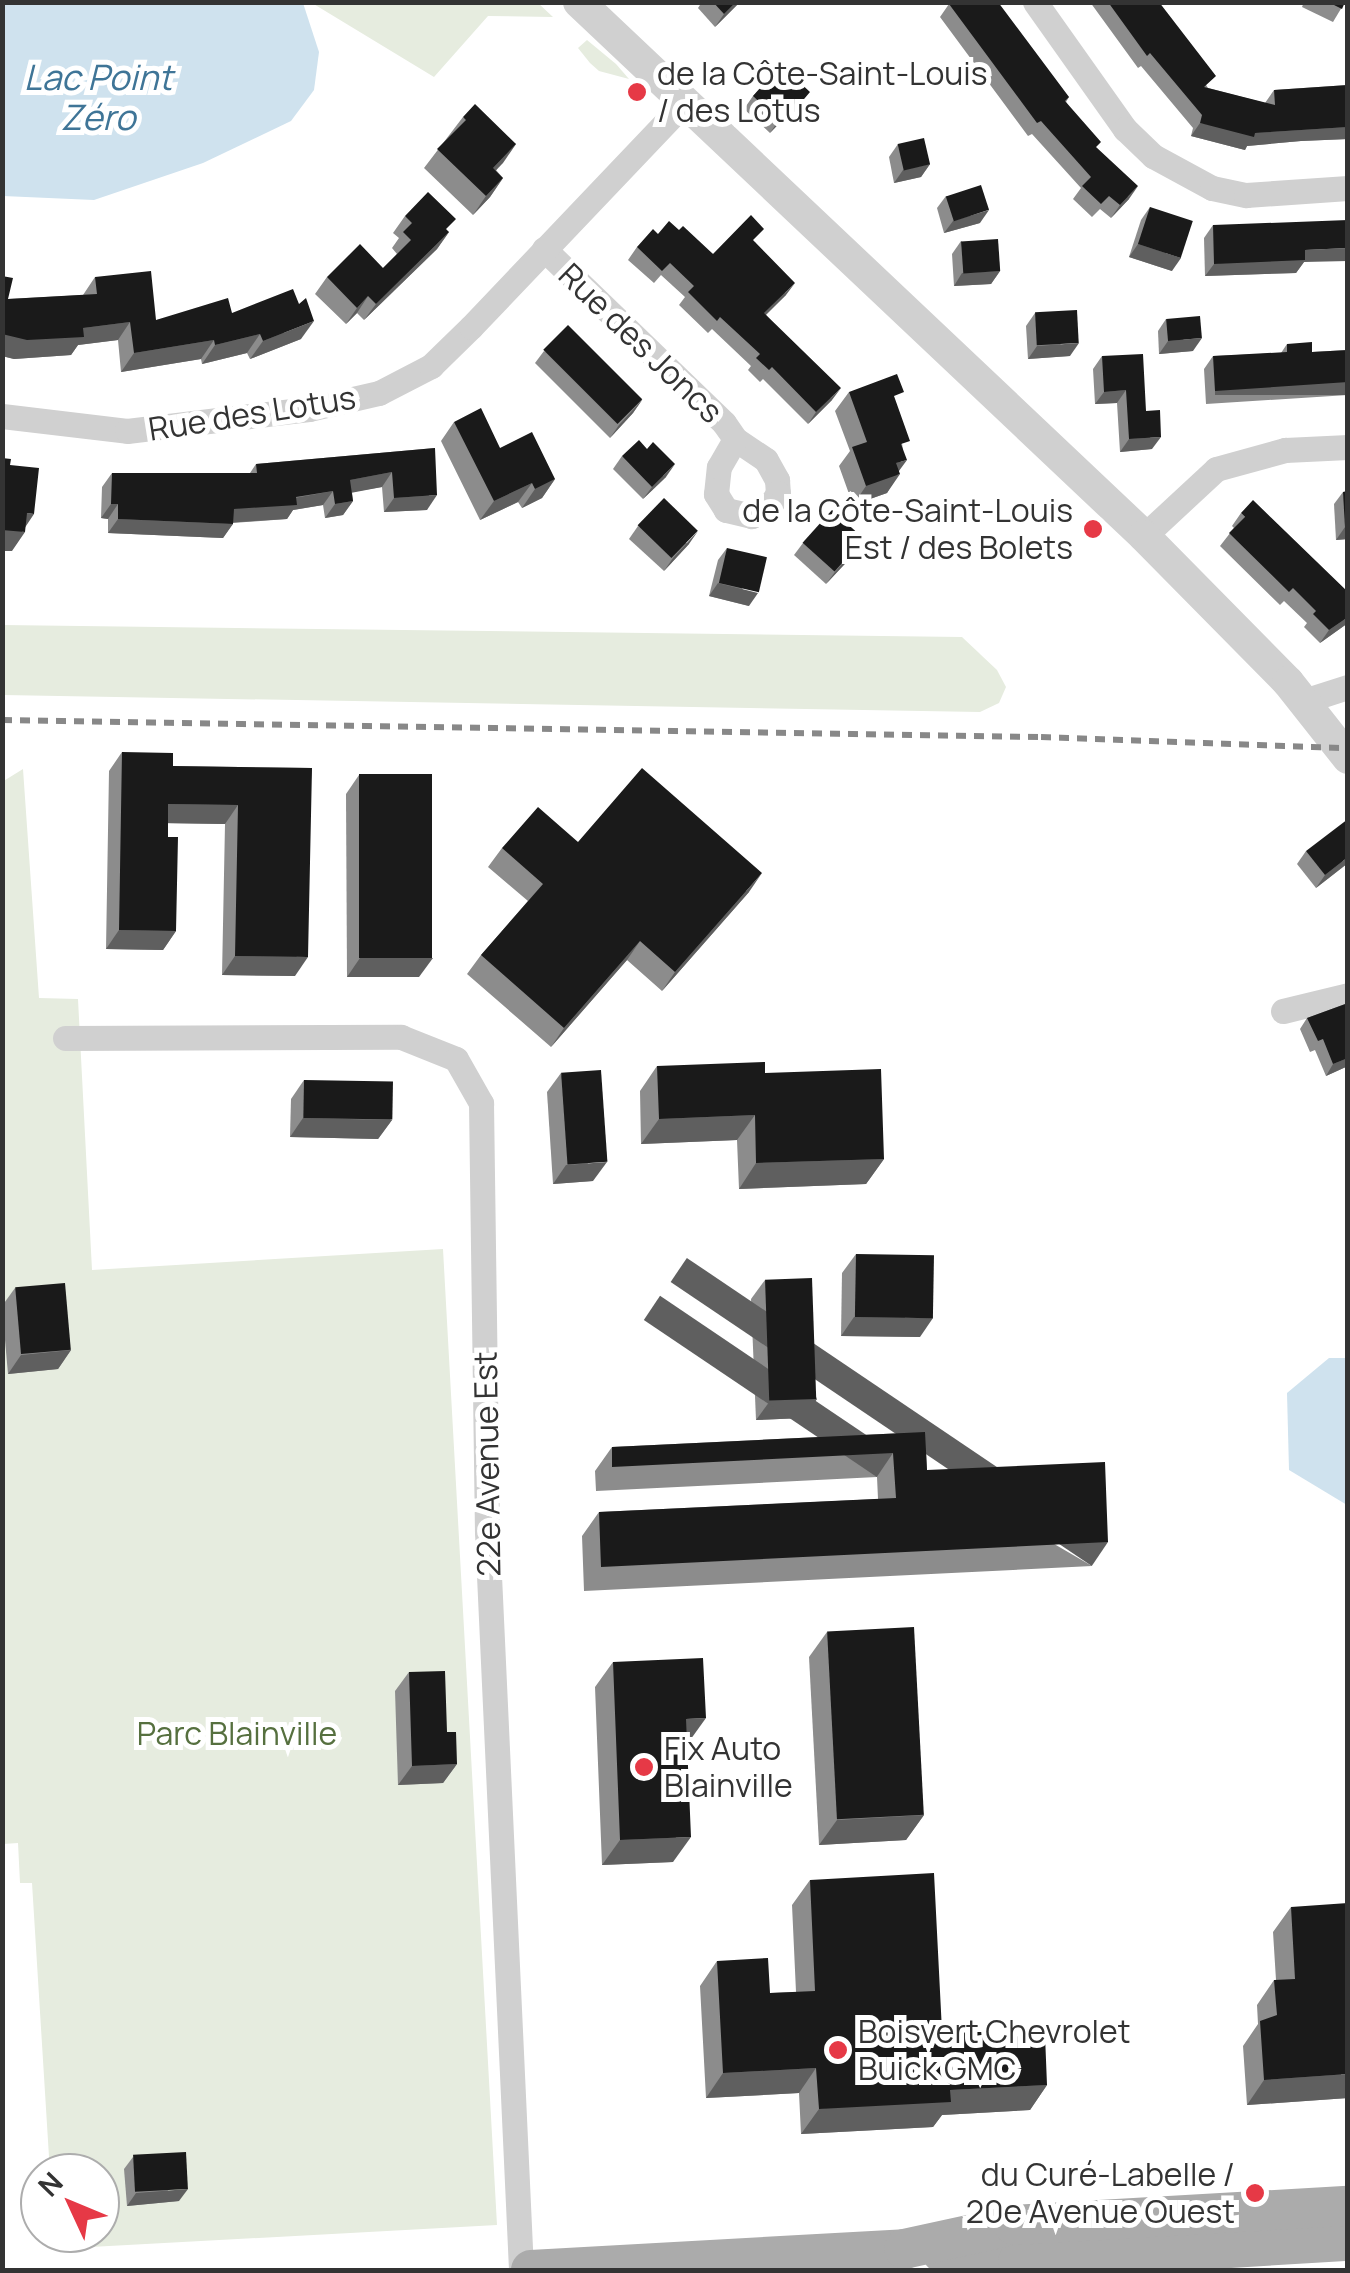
<!DOCTYPE html>
<meta charset="utf-8">
<style>
body{margin:0}
#map{position:relative;width:1350px;height:2273px;overflow:hidden;background:#fff;font-family:Manrope,sans-serif}
div>[style]{position:absolute}
[style*='--x']{left:calc(var(--x)*1px);top:calc(var(--y)*1px);width:calc(var(--w)*1px);rotate:calc(var(--a)*1deg)}
.green>*{inset:0;background:#e6ecdf}
.water>*{inset:0;background:#cfe2ee}
.minor>*{height:25px;margin:-12.5px;padding:0 12.5px;transform-origin:12.5px;border-radius:12.5px;background:#d0d0d0}
.tertiary>*{height:32px;margin:-16px;padding:0 16px;transform-origin:16px;border-radius:16px;background:#d0d0d0}
.primary>*{height:40px;margin:-20px;padding:0 20px;transform-origin:20px;border-radius:20px;background:#ababab}
.rail>*{height:6px;margin-top:-3px;transform-origin:0;background:repeating-linear-gradient(90deg,#888 0 10px,transparent 0 18px)}
.wall>*{inset:0;background:#8c8c8c}
.shaded-wall>*{inset:0;background:#5f5f5f;transform-origin:0 0}
.building>*{inset:0;background:#1a1a1a;transform-origin:0 0}
.dots>*{width:28px;height:28px;translate:-50% -50%;box-sizing:border-box;border:5px solid #fff;border-radius:50%}
span{translate:-50% -50%;white-space:nowrap;text-align:center;line-height:1.15;-webkit-text-stroke:10px #fff;paint-order:stroke}
.poi-label{font-size:32px;color:#333}
.left{translate:0 -50%;text-align:left}
.right{translate:-100% -50%;text-align:right}
.street-label{font-size:32px;color:#333}
.park-label{font-size:32px;color:#56703f}
.water-label{font-size:35px;color:#3f7597;font-style:italic}
.frame{position:absolute;inset:0;border:5px solid #333;pointer-events:none}
.north{position:absolute;left:20px;top:2153px;width:100px;height:100px;box-sizing:border-box;background:#fff;border:2px solid #adadad;border-radius:50%;rotate:314deg;font-size:28px;font-weight:700;line-height:40px;text-align:center;color:#333}
.north::after{content:'';display:block;margin:auto;width:35px;height:45px;background:#e63946;clip-path:polygon(50% 0,100% 100%,50% 72%,0 100%)}
</style>
<div id="map">
<div class="green">
<i style="clip-path:polygon(312px 3px,538px 3px,553px 17px,488px 16px,434px 77px)"></i>
<i style="clip-path:polygon(587px 40px,616px 64px,629px 79px,599px 71px,590px 63px,578px 48px)"></i>
<i style="clip-path:polygon(3px 625px,962px 637px,997px 670px,1006px 687px,999px 703px,980px 712px,3px 695px)"></i>
<i style="clip-path:polygon(23px 769px,39px 998px,78px 999px,92px 1270px,443px 1249px,497px 2225px,54px 2249px,53px 2233px,100px 2233px,100px 2173px,50px 2173px,32px 1883px,20px 1883px,18px 1843px,3px 1844px,2px 782px)"></i>
</div>
<div class="water">
<i style="clip-path:polygon(3px 2px,303px 3px,319px 52px,314px 90px,291px 121px,203px 163px,94px 200px,3px 196px)"></i>
<i style="clip-path:polygon(1329px 1358px,1347px 1358px,1347px 1505px,1289px 1470px,1287px 1393px)"></i>
</div>
<div class="minor">
<i style="--x:1035;--y:2;--w:156;--a:54.7"></i>
<i style="--x:1125;--y:129;--w:39;--a:44"></i>
<i style="--x:1153;--y:156;--w:67;--a:28.5"></i>
<i style="--x:1212;--y:188;--w:35;--a:12"></i>
<i style="--x:1246;--y:195;--w:102;--a:-3.9"></i>
<i style="--x:544;--y:249;--w:250;--a:44"></i>
<i style="--x:724;--y:423;--w:19;--a:55"></i>
<i style="--x:735;--y:439;--w:37;--a:34"></i>
<i style="--x:766;--y:460;--w:23;--a:61"></i>
<i style="--x:777;--y:480;--w:13;--a:86"></i>
<i style="--x:778;--y:493;--w:15;--a:122"></i>
<i style="--x:770;--y:506;--w:21;--a:151"></i>
<i style="--x:752;--y:516;--w:27;--a:-167"></i>
<i style="--x:726;--y:510;--w:19;--a:-122"></i>
<i style="--x:716;--y:494;--w:27;--a:-84"></i>
<i style="--x:719;--y:467;--w:32;--a:-60"></i>
<i style="--x:2;--y:416;--w:126;--a:6.8"></i>
<i style="--x:127;--y:431;--w:183;--a:-6.9"></i>
<i style="--x:309;--y:409;--w:72;--a:-12.9"></i>
<i style="--x:379;--y:393;--w:59;--a:-27.4"></i>
<i style="--x:431;--y:366;--w:56;--a:-44.3"></i>
<i style="--x:471;--y:327;--w:309;--a:-46.4"></i>
<i style="--x:1144;--y:536;--w:98;--a:-42.9"></i>
<i style="--x:1216;--y:469;--w:72;--a:-15.4"></i>
<i style="--x:1285;--y:450;--w:63;--a:-2.7"></i>
<i style="--x:1304;--y:701;--w:46;--a:-17.7"></i>
<i style="--x:1283;--y:1011;--w:67;--a:-13.8"></i>
<i style="--x:65;--y:1038;--w:336;--a:-0.2"></i>
<i style="--x:401;--y:1037;--w:59;--a:21.8"></i>
<i style="--x:456;--y:1059;--w:51;--a:60.4"></i>
<i style="--x:481;--y:1103;--w:429;--a:89.2"></i>
<i style="--x:487;--y:1532;--w:739;--a:87.36"></i>
</div>
<div class="tertiary">
<i style="--x:579;--y:2;--w:777;--a:43.38"></i>
<i style="--x:1144;--y:536;--w:205;--a:45.4"></i>
<i style="--x:1288;--y:682;--w:97;--a:51.7"></i>
</div>
<div class="primary">
<i style="--x:942;--y:2253;--w:76;--a:6"></i>
<i style="--x:1018;--y:2261;--w:331;--a:-3.5"></i>
<i style="--x:531;--y:2270;--w:374;--a:-3.2"></i>
<i style="--x:904;--y:2249;--w:113;--a:-12.3"></i>
<i style="--x:1014;--y:2225;--w:335;--a:-3.3"></i>
</div>
<div class="rail">
<i style="--x:2;--y:720;--w:1039;--a:0.94"></i>
<i style="--x:1041;--y:737;--w:307;--a:2.1"></i>
</div>
<div class="wall">
<i style="clip-path:polygon(702px 2px,740px 2px,715px 27px,698px 8px)"></i>
<i style="clip-path:polygon(1090px 2px,1153px 2px,1208px 88px,1265px 103px,1274px 90px,1348px 85px,1348px 139px,1301px 141px,1247px 146px,1245px 150px,1191px 136px,1193px 128px,1141px 66px,1138px 68px)"></i>
<i style="clip-path:polygon(1304px 2px,1345px 2px,1333px 22px,1302px 7px)"></i>
<i style="clip-path:polygon(949px 4px,1069px 97px,1066px 102px,1129px 199px,1111px 218px,1100px 209px,1092px 217px,1073px 199px,1081px 188px,1032px 134px,1028px 136px,940px 17px)"></i>
<i style="clip-path:polygon(781px 65px,801px 104px,790px 117px,787px 115px,770px 133px,744px 109px,753px 96px)"></i>
<i style="clip-path:polygon(463px 117px,516px 144px,496px 170px,503px 178px,490px 197px,473px 215px,424px 168px)"></i>
<i style="clip-path:polygon(898px 144px,930px 164px,921px 177px,894px 183px,889px 157px)"></i>
<i style="clip-path:polygon(946px 196px,980px 223px,944px 233px,937px 208px)"></i>
<i style="clip-path:polygon(1150px 207px,1172px 271px,1129px 257px,1141px 220px)"></i>
<i style="clip-path:polygon(405px 216px,449px 232px,437px 249px,364px 320px,357px 313px,346px 324px,315px 294px,327px 277px,383px 268px,397px 254px,392px 248px,399px 238px,393px 233px)"></i>
<i style="clip-path:polygon(1213px 225px,1304px 262px,1296px 273px,1205px 276px,1204px 238px)"></i>
<i style="clip-path:polygon(679px 230px,713px 254px,755px 242px,786px 295px,766px 315px,832px 400px,808px 424px,763px 379px,760px 382px,748px 370px,751px 366px,712px 329px,708px 333px,679px 305px,685px 297px,661px 275px,654px 283px,628px 260px,637px 247px,658px 234px)"></i>
<i style="clip-path:polygon(961px 241px,1000px 271px,991px 284px,954px 286px,952px 254px)"></i>
<i style="clip-path:polygon(2px 276px,8px 299px,83px 295px,95px 277px,156px 320px,232px 313px,301px 339px,250px 359px,247px 353px,202px 364px,201px 359px,121px 372px,118px 340px,78px 345px,71px 355px,14px 359px,2px 356px)"></i>
<i style="clip-path:polygon(1035px 313px,1070px 356px,1028px 359px,1026px 326px)"></i>
<i style="clip-path:polygon(1166px 319px,1193px 351px,1159px 354px,1158px 331px)"></i>
<i style="clip-path:polygon(1287px 344px,1312px 352px,1348px 350px,1348px 395px,1206px 404px,1204px 369px,1213px 356px,1281px 353px)"></i>
<i style="clip-path:polygon(544px 351px,642px 400px,633px 413px,610px 438px,535px 363px)"></i>
<i style="clip-path:polygon(1102px 356px,1146px 411px,1152px 449px,1120px 452px,1117px 403px,1095px 404px,1093px 369px)"></i>
<i style="clip-path:polygon(849px 392px,896px 403px,903px 450px,899px 471px,887px 493px,853px 505px,839px 466px,850px 451px,835px 411px)"></i>
<i style="clip-path:polygon(454px 422px,555px 479px,542px 498px,522px 508px,518px 502px,480px 520px,441px 441px)"></i>
<i style="clip-path:polygon(435px 448px,427px 510px,384px 512px,382px 487px,352px 492px,353px 501px,343px 515px,325px 518px,323px 505px,293px 510px,287px 519px,233px 523px,223px 538px,108px 533px,108px 519px,101px 518px,102px 487px,112px 473px,250px 473px,256px 464px)"></i>
<i style="clip-path:polygon(622px 456px,666px 477px,643px 499px,613px 469px)"></i>
<i style="clip-path:polygon(1348px 491px,1348px 539px,1336px 540px,1334px 504px,1343px 492px)"></i>
<i style="clip-path:polygon(1241px 513px,1348px 623px,1320px 643px,1304px 627px,1307px 623px,1284px 601px,1280px 605px,1220px 546px,1234px 528px,1232px 526px)"></i>
<i style="clip-path:polygon(638px 526px,689px 544px,664px 571px,629px 539px)"></i>
<i style="clip-path:polygon(803px 543px,856px 552px,826px 584px,794px 555px)"></i>
<i style="clip-path:polygon(727px 548px,749px 606px,709px 596px,718px 560px)"></i>
<i style="clip-path:polygon(122px 752px,173px 766px,312px 768px,295px 976px,222px 975px,225px 824px,168px 823px,168px 837px,176px 931px,163px 950px,106px 949px,109px 771px)"></i>
<i style="clip-path:polygon(359px 775px,419px 977px,347px 977px,346px 794px)"></i>
<i style="clip-path:polygon(578px 842px,749px 892px,662px 991px,627px 960px,551px 1047px,467px 974px,481px 955px,528px 901px,488px 867px,502px 848px)"></i>
<i style="clip-path:polygon(1306px 851px,1348px 863px,1316px 888px,1297px 864px)"></i>
<i style="clip-path:polygon(1348px 1003px,1348px 1066px,1326px 1076px,1315px 1050px,1310px 1052px,1300px 1029px,1307px 1018px)"></i>
<i style="clip-path:polygon(657px 1066px,765px 1073px,884px 1159px,866px 1184px,739px 1189px,737px 1140px,641px 1144px,640px 1091px)"></i>
<i style="clip-path:polygon(561px 1073px,593px 1181px,553px 1184px,547px 1092px)"></i>
<i style="clip-path:polygon(304px 1080px,392px 1120px,378px 1139px,290px 1137px,291px 1099px)"></i>
<i style="clip-path:polygon(856px 1254px,920px 1337px,841px 1336px,842px 1273px)"></i>
<i style="clip-path:polygon(765px 1280px,817px 1399px,803px 1418px,756px 1420px,751px 1299px)"></i>
<i style="clip-path:polygon(15px 1288px,71px 1350px,58px 1369px,8px 1374px,2px 1306px)"></i>
<i style="clip-path:polygon(925px 1432px,927px 1470px,1092px 1566px,584px 1591px,582px 1536px,599px 1512px,878px 1499px,877px 1477px,596px 1491px,595px 1471px,612px 1447px)"></i>
<i style="clip-path:polygon(827px 1632px,924px 1815px,906px 1840px,819px 1845px,809px 1657px)"></i>
<i style="clip-path:polygon(613px 1662px,688px 1743px,687px 1743px,673px 1862px,602px 1865px,595px 1687px)"></i>
<i style="clip-path:polygon(409px 1672px,447px 1732px,457px 1764px,443px 1783px,398px 1785px,395px 1691px)"></i>
<i style="clip-path:polygon(810px 1880px,942px 2031px,990px 2038px,1047px 2085px,1030px 2110px,942px 2115px,933px 2127px,801px 2134px,799px 2093px,706px 2098px,700px 1986px,717px 1961px,770px 1993px,796px 1992px,792px 1905px)"></i>
<i style="clip-path:polygon(1291px 1907px,1348px 2098px,1247px 2105px,1243px 2046px,1258px 2024px,1257px 2005px,1274px 1980px,1276px 1980px,1273px 1932px)"></i>
<i style="clip-path:polygon(133px 2157px,179px 2201px,127px 2206px,124px 2169px)"></i>
</div>
<div class="shaded-wall">
<i style="clip-path:polygon(736px 2px,740px 2px,715px 27px,724px 14px)"></i>
<i style="clip-path:polygon(796px 102px,787px 115px,770px 133px,779px 120px)"></i>
<i style="clip-path:polygon(1200px 123px,1255px 133px,1348px 127px,1348px 139px,1301px 141px,1247px 146px,1245px 150px,1191px 136px)"></i>
<i style="clip-path:polygon(516px 144px,503px 163px,480px 187px,493px 168px)"></i>
<i style="clip-path:polygon(930px 164px,921px 177px,894px 183px,903px 170px)"></i>
<i style="clip-path:polygon(503px 178px,490px 197px,473px 215px,486px 196px)"></i>
<i style="clip-path:polygon(1138px 186px,1129px 199px,1111px 218px,1120px 205px)"></i>
<i style="clip-path:polygon(989px 210px,980px 223px,944px 233px,953px 221px)"></i>
<i style="clip-path:polygon(449px 232px,437px 249px,364px 320px,376px 304px)"></i>
<i style="clip-path:polygon(1138px 244px,1181px 258px,1172px 271px,1129px 257px)"></i>
<i style="clip-path:polygon(1348px 248px,1348px 261px,1304px 262px,1296px 273px,1205px 276px,1214px 264px,1305px 250px)"></i>
<i style="clip-path:polygon(1000px 271px,991px 284px,954px 286px,962px 273px)"></i>
<i style="clip-path:polygon(795px 283px,786px 295px,755px 325px,764px 313px)"></i>
<i style="clip-path:polygon(368px 296px,357px 313px,346px 324px,357px 308px)"></i>
<i style="clip-path:polygon(314px 321px,301px 339px,250px 359px,263px 341px)"></i>
<i style="clip-path:polygon(130px 322px,118px 340px,78px 345px,71px 355px,14px 359px,2px 356px,2px 334px,83px 328px)"></i>
<i style="clip-path:polygon(260px 334px,247px 353px,202px 364px,215px 345px)"></i>
<i style="clip-path:polygon(1202px 338px,1193px 351px,1159px 354px,1168px 341px)"></i>
<i style="clip-path:polygon(214px 340px,201px 359px,121px 372px,134px 353px)"></i>
<i style="clip-path:polygon(1079px 343px,1070px 356px,1028px 359px,1037px 346px)"></i>
<i style="left:1348px;top:382px;width:13px;height:133px;rotate:90deg"></i>
<i style="clip-path:polygon(841px 388px,832px 400px,808px 424px,816px 412px)"></i>
<i style="clip-path:polygon(1126px 390px,1117px 403px,1095px 404px,1104px 392px)"></i>
<i style="clip-path:polygon(642px 400px,633px 413px,610px 438px,619px 425px)"></i>
<i style="clip-path:polygon(1161px 437px,1152px 449px,1120px 452px,1129px 439px)"></i>
<i style="clip-path:polygon(907px 460px,896px 475px,900px 474px,887px 493px,853px 505px,866px 486px,896px 463px)"></i>
<i style="clip-path:polygon(675px 464px,666px 477px,643px 499px,652px 487px)"></i>
<i style="clip-path:polygon(392px 472px,382px 487px,340px 495px,350px 480px)"></i>
<i style="clip-path:polygon(555px 479px,542px 498px,522px 508px,535px 489px)"></i>
<i style="clip-path:polygon(532px 483px,518px 502px,480px 520px,494px 501px)"></i>
<i style="clip-path:polygon(333px 491px,323px 505px,293px 510px,287px 519px,224px 523px,234px 509px)"></i>
<i style="clip-path:polygon(437px 495px,427px 510px,384px 512px,394px 498px)"></i>
<i style="clip-path:polygon(353px 501px,343px 515px,325px 518px,335px 504px)"></i>
<i style="clip-path:polygon(111px 504px,118px 504px,108px 519px,101px 518px)"></i>
<i style="clip-path:polygon(27px 513px,34px 514px,22px 532px,25px 532px,12px 551px,2px 551px,2px 530px)"></i>
<i style="clip-path:polygon(118px 519px,233px 524px,223px 538px,108px 533px)"></i>
<i style="clip-path:polygon(1345px 527px,1348px 527px,1348px 539px,1336px 540px)"></i>
<i style="clip-path:polygon(698px 531px,689px 544px,664px 571px,673px 558px)"></i>
<i style="clip-path:polygon(864px 539px,856px 552px,826px 584px,835px 572px)"></i>
<i style="clip-path:polygon(718px 583px,758px 593px,749px 606px,709px 596px)"></i>
<i style="clip-path:polygon(1348px 617px,1348px 623px,1320px 643px,1329px 630px)"></i>
<i style="clip-path:polygon(168px 804px,238px 805px,225px 824px,155px 823px)"></i>
<i style="clip-path:polygon(1348px 857px,1348px 863px,1316px 888px,1325px 875px)"></i>
<i style="clip-path:polygon(762px 873px,749px 892px,662px 991px,675px 972px)"></i>
<i style="clip-path:polygon(119px 930px,176px 931px,163px 950px,106px 949px)"></i>
<i style="clip-path:polygon(640px 941px,627px 960px,551px 1047px,564px 1028px)"></i>
<i style="clip-path:polygon(235px 956px,308px 957px,295px 976px,222px 975px)"></i>
<i style="clip-path:polygon(360px 958px,433px 958px,419px 977px,347px 977px)"></i>
<i style="clip-path:polygon(1348px 1058px,1348px 1066px,1326px 1076px,1333px 1064px)"></i>
<i style="clip-path:polygon(755px 1115px,737px 1140px,641px 1144px,659px 1119px)"></i>
<i style="clip-path:polygon(303px 1118px,392px 1120px,378px 1139px,290px 1137px)"></i>
<i style="clip-path:polygon(884px 1159px,866px 1184px,739px 1189px,756px 1163px)"></i>
<i style="clip-path:polygon(607px 1162px,593px 1181px,553px 1184px,566px 1165px)"></i>
<i style="clip-path:polygon(854px 1317px,933px 1318px,920px 1337px,841px 1336px)"></i>
<i style="clip-path:polygon(71px 1350px,58px 1369px,8px 1374px,21px 1355px)"></i>
<i style="clip-path:polygon(817px 1399px,803px 1418px,756px 1420px,770px 1401px)"></i>
<i style="left:893px;top:1453px;width:29px;height:281px;rotate:124deg"></i>
<i style="left:1108px;top:1542px;width:29px;height:508px;rotate:124deg"></i>
<i style="clip-path:polygon(706px 1718px,688px 1743px,668px 1744px,686px 1719px)"></i>
<i style="clip-path:polygon(457px 1764px,443px 1783px,398px 1785px,412px 1766px)"></i>
<i style="clip-path:polygon(924px 1815px,906px 1840px,819px 1845px,837px 1820px)"></i>
<i style="clip-path:polygon(691px 1837px,673px 1862px,602px 1865px,620px 1840px)"></i>
<i style="clip-path:polygon(816px 2068px,799px 2093px,706px 2098px,723px 2073px)"></i>
<i style="clip-path:polygon(1348px 2074px,1348px 2098px,1247px 2105px,1264px 2080px)"></i>
<i style="clip-path:polygon(1047px 2085px,1030px 2110px,942px 2115px,933px 2127px,801px 2134px,819px 2109px,950px 2090px)"></i>
<i style="clip-path:polygon(188px 2189px,179px 2201px,127px 2206px,136px 2193px)"></i>
</div>
<div class="building">
<i style="clip-path:polygon(713px 2px,736px 2px,724px 14px)"></i>
<i style="clip-path:polygon(951px 2px,998px 2px,1069px 97px,1065px 101px,1101px 142px,1096px 147px,1138px 186px,1120px 205px,1109px 196px,1101px 204px,1082px 186px,1091px 177px,1041px 121px,1037px 123px,949px 4px)"></i>
<i style="clip-path:polygon(1108px 2px,1153px 2px,1154px 5px,1159px 2px,1216px 76px,1204px 87px,1275px 105px,1274px 90px,1348px 85px,1348px 127px,1255px 133px,1254px 137px,1200px 123px,1202px 115px,1150px 53px,1147px 56px)"></i>
<i style="clip-path:polygon(1328px 2px,1345px 2px,1342px 9px)"></i>
<i style="clip-path:polygon(781px 65px,810px 92px,799px 105px,796px 102px,779px 120px,753px 96px)"></i>
<i style="clip-path:polygon(475px 104px,516px 144px,493px 168px,503px 178px,486px 196px,437px 149px,466px 120px,463px 117px)"></i>
<i style="left:924px;top:138px;width:27px;height:27px;rotate:77deg"></i>
<i style="left:981px;top:185px;width:26px;height:37px;rotate:72deg"></i>
<i style="clip-path:polygon(428px 192px,456px 219px,446px 229px,449px 232px,376px 304px,368px 296px,357px 308px,327px 277px,360px 244px,383px 268px,411px 240px,403px 232px,412px 223px,405px 216px)"></i>
<i style="left:1150px;top:207px;width:45px;height:39px;rotate:18deg"></i>
<i style="clip-path:polygon(751px 215px,764px 229px,753px 240px,795px 283px,764px 313px,841px 388px,816px 412px,772px 367px,769px 370px,756px 358px,760px 354px,720px 317px,717px 321px,688px 292px,694px 286px,670px 263px,662px 271px,637px 247px,653px 229px,658px 234px,669px 221px,679px 230px,683px 226px,713px 254px)"></i>
<i style="clip-path:polygon(1348px 220px,1348px 248px,1305px 250px,1305px 260px,1214px 264px,1213px 225px)"></i>
<i style="left:998px;top:239px;width:32px;height:37px;rotate:86deg"></i>
<i style="clip-path:polygon(151px 271px,156px 320px,228px 298px,232px 313px,293px 289px,299px 304px,306px 298px,314px 321px,263px 341px,260px 334px,215px 345px,214px 340px,134px 353px,130px 322px,83px 328px,84px 337px,27px 340px,2px 334px,2px 276px,13px 278px,8px 299px,97px 294px,95px 277px)"></i>
<i style="left:1077px;top:310px;width:33px;height:42px;rotate:87deg"></i>
<i style="left:1200px;top:316px;width:22px;height:34px;rotate:85deg"></i>
<i style="left:568px;top:325px;width:105px;height:35px;rotate:45deg"></i>
<i style="clip-path:polygon(1312px 342px,1312px 352px,1348px 350px,1348px 382px,1215px 391px,1213px 356px,1287px 352px,1287px 344px)"></i>
<i style="clip-path:polygon(1143px 354px,1146px 411px,1160px 410px,1161px 437px,1129px 439px,1126px 390px,1104px 392px,1102px 356px)"></i>
<i style="clip-path:polygon(897px 374px,904px 392px,894px 396px,910px 441px,901px 444px,907px 460px,896px 463px,900px 474px,866px 486px,852px 447px,867px 442px,849px 392px)"></i>
<i style="clip-path:polygon(481px 408px,500px 448px,532px 432px,555px 479px,535px 489px,532px 483px,494px 501px,454px 422px)"></i>
<i style="clip-path:polygon(639px 440px,647px 449px,653px 442px,675px 464px,652px 487px,622px 456px)"></i>
<i style="clip-path:polygon(435px 448px,437px 495px,394px 498px,392px 472px,350px 480px,353px 501px,335px 504px,333px 491px,296px 497px,297px 505px,234px 509px,233px 524px,118px 519px,118px 504px,111px 504px,112px 473px,257px 473px,256px 464px)"></i>
<i style="clip-path:polygon(2px 458px,11px 459px,10px 465px,39px 468px,34px 514px,27px 513px,25px 532px,2px 530px)"></i>
<i style="clip-path:polygon(1348px 491px,1348px 527px,1345px 527px,1343px 492px)"></i>
<i style="left:664px;top:498px;width:47px;height:38px;rotate:44deg"></i>
<i style="clip-path:polygon(1253px 500px,1348px 592px,1348px 617px,1329px 630px,1313px 614px,1316px 611px,1293px 588px,1289px 592px,1229px 533px,1245px 517px,1241px 513px)"></i>
<i style="left:832px;top:510px;width:43px;height:44px;rotate:42deg"></i>
<i style="left:727px;top:548px;width:41px;height:36px;rotate:13deg"></i>
<i style="clip-path:polygon(122px 752px,173px 753px,173px 766px,312px 768px,308px 957px,235px 956px,238px 805px,168px 804px,168px 837px,178px 837px,176px 931px,119px 930px)"></i>
<i style="clip-path:polygon(642px 768px,762px 873px,675px 972px,640px 941px,564px 1028px,481px 955px,543px 884px,502px 848px,538px 807px,578px 842px)"></i>
<i style="left:432px;top:774px;width:184px;height:73px;rotate:90deg"></i>
<i style="clip-path:polygon(1348px 819px,1348px 857px,1325px 875px,1306px 851px)"></i>
<i style="clip-path:polygon(1348px 1003px,1348px 1058px,1333px 1064px,1323px 1039px,1318px 1041px,1307px 1018px)"></i>
<i style="clip-path:polygon(765px 1062px,765px 1073px,881px 1069px,884px 1159px,756px 1163px,755px 1115px,659px 1119px,657px 1066px)"></i>
<i style="left:601px;top:1070px;width:92px;height:40px;rotate:86deg"></i>
<i style="left:304px;top:1080px;width:89px;height:38px;rotate:1deg"></i>
<i style="left:856px;top:1254px;width:78px;height:63px;rotate:1deg"></i>
<i style="left:812px;top:1278px;width:121px;height:47px;rotate:88deg"></i>
<i style="left:65px;top:1283px;width:67px;height:50px;rotate:85deg"></i>
<i style="clip-path:polygon(925px 1432px,927px 1470px,1105px 1462px,1108px 1542px,601px 1567px,599px 1512px,896px 1498px,893px 1453px,612px 1467px,612px 1447px)"></i>
<i style="left:914px;top:1627px;width:188px;height:87px;rotate:87deg"></i>
<i style="clip-path:polygon(703px 1658px,706px 1718px,686px 1719px,691px 1837px,620px 1840px,613px 1662px)"></i>
<i style="clip-path:polygon(445px 1671px,447px 1732px,456px 1732px,457px 1764px,412px 1766px,409px 1672px)"></i>
<i style="clip-path:polygon(934px 1873px,942px 2031px,989px 2028px,990px 2038px,1045px 2035px,1047px 2085px,950px 2090px,951px 2102px,819px 2109px,816px 2068px,723px 2073px,717px 1961px,768px 1958px,770px 1993px,815px 1991px,810px 1880px)"></i>
<i style="clip-path:polygon(1348px 1903px,1348px 2074px,1264px 2080px,1260px 2021px,1277px 2015px,1274px 1980px,1295px 1979px,1291px 1907px)"></i>
<i style="left:186px;top:2152px;width:37px;height:53px;rotate:87deg"></i>
</div>
<div class="dots">
<i style="left:637px;top:92px;background:#e63946"></i>
<i style="left:1093px;top:529px;background:#e63946"></i>
<i style="left:644px;top:1767px;background:#e63946"></i>
<i style="left:838px;top:2050px;background:#e63946"></i>
<i style="left:1255px;top:2193px;background:#e63946"></i>
</div>
<div class="poi-label">
<span class="left" style="left:657px;top:92px">de la Côte-Saint-Louis<br>/ des Lotus</span>
<span class="right" style="left:1073px;top:529px">de la Côte-Saint-Louis<br>Est / des Bolets</span>
<span class="left" style="left:664px;top:1767px">Fix Auto<br>Blainville</span>
<span class="left" style="left:858px;top:2050px">Boisvert Chevrolet<br>Buick GMC</span>
<span class="right" style="left:1235px;top:2193px">du Curé-Labelle /<br>20e Avenue Ouest</span>
</div>
<div class="street-label">
<span style="left:641px;top:343px;rotate:44deg">Rue des Joncs</span>
<span style="left:252px;top:413px;rotate:-9deg">Rue des Lotus</span>
<span style="left:487px;top:1464px;rotate:-91deg">22e Avenue Est</span>
</div>
<div class="park-label">
<span style="left:237px;top:1733px">Parc Blainville</span>
</div>
<div class="water-label">
<span style="left:98px;top:97px">Lac Point<br>Zéro</span>
</div>
<div class="frame"></div>
<div class="north">N</div>
</div>
